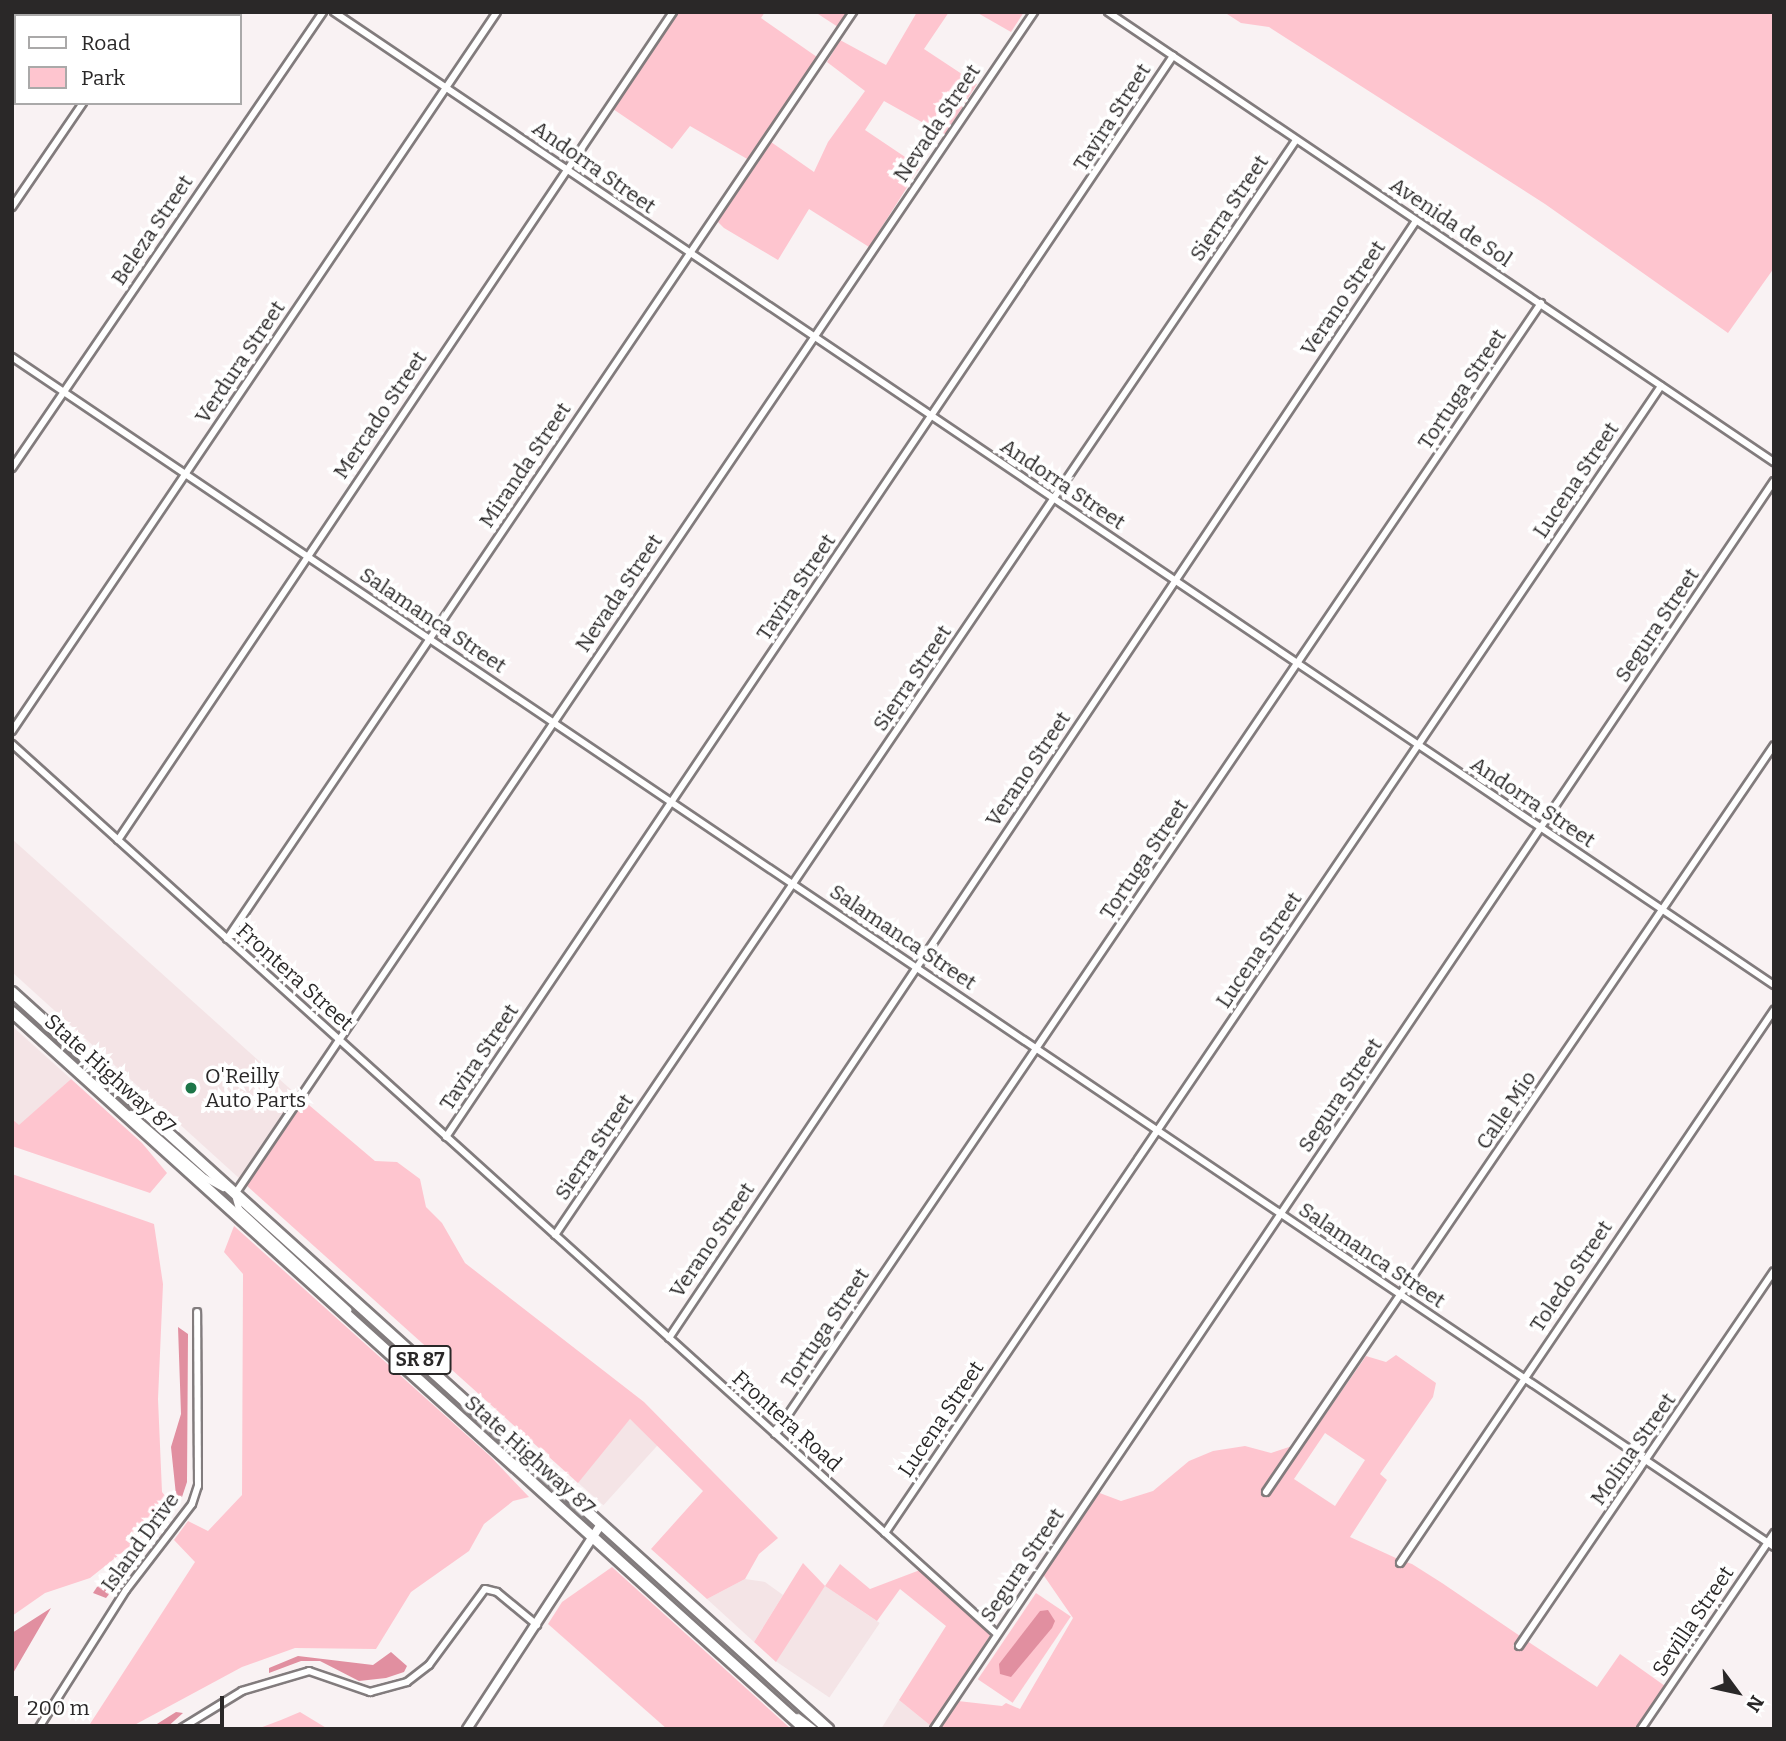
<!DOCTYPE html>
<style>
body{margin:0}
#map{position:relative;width:1786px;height:1741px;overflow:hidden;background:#f9f2f3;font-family:Bitter,serif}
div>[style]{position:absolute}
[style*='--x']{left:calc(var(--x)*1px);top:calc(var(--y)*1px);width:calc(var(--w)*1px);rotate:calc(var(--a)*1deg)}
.built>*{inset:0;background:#f4e4e6;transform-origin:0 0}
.green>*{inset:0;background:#fec5cf;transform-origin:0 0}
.water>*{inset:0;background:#e18fa0}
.roads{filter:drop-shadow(2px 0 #827c7d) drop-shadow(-2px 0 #827c7d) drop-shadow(0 2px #827c7d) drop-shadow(0 -2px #827c7d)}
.minor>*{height:6px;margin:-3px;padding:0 3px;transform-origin:3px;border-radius:3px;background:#fff}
.tertiary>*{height:8px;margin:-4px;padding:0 4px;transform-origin:4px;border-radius:4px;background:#fff}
.trunk>*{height:10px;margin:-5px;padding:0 5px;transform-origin:5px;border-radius:5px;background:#fff}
.dots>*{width:19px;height:19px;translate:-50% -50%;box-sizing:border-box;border:4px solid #fff;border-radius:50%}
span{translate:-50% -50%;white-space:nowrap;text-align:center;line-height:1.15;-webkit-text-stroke:7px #fff;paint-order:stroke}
.shield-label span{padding:2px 5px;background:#fff;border:2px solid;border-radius:5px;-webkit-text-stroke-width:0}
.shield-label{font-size:19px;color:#2a2828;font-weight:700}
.street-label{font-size:21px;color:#2a2828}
.poi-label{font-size:21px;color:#2a2828}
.left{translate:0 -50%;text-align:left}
.frame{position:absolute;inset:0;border:14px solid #2a2828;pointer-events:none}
.legend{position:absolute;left:14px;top:14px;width:228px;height:91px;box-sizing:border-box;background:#fff;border:2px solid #aaa9a9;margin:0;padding:9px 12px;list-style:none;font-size:21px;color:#2a2828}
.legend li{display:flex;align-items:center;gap:14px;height:35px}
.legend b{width:35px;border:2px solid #aaa9a9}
.north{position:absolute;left:1702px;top:1657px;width:70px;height:70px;-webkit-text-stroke:5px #fff;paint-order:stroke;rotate:123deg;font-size:19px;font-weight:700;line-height:28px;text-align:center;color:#2a2828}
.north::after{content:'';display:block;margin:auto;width:24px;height:32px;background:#2a2828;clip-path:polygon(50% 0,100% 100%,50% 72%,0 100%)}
.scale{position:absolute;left:14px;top:1696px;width:210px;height:32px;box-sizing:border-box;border:4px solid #2a2828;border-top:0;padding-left:9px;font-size:21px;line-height:24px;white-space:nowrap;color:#2a2828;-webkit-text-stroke:5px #fff;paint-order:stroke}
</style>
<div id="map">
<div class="built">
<i style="clip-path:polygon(12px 839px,297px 1095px,240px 1179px,12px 972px)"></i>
<i style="clip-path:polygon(12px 1026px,71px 1079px,19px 1126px,12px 1119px)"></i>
<i style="left:630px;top:1419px;width:38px;height:82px;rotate:42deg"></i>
<i style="clip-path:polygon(745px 1579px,765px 1582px,783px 1595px,754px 1642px,707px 1599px)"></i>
<i style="left:825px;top:1586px;width:66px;height:90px;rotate:34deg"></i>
<i style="clip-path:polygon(899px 1700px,931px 1726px,929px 1729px,881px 1729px)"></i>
</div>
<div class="green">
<i style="clip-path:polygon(679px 12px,765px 12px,761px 18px,817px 57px,749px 160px,690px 126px,672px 149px,613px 109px)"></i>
<i style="clip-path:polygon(815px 12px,848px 12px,838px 27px)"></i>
<i style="clip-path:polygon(917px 12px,949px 12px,924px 49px,977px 84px,945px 135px,884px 101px,865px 130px,920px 167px,869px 247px,809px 209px,778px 260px,724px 228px,717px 221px,771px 142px,814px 172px,828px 142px,865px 91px,827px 62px,840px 40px,886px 65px)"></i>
<i style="clip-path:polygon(976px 12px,1024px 12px,1011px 32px)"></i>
<i style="clip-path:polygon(1224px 12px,1774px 12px,1774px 268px,1728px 333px,1545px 204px,1269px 27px,1241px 23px)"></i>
<i style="clip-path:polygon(71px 1079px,142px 1143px,167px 1173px,150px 1193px,12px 1146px,12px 1119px,19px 1125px)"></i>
<i style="clip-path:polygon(303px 1100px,375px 1161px,397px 1162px,420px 1179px,426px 1207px,442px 1223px,465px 1263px,644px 1402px,778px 1538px,759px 1554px,745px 1579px,707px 1599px,651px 1549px,703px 1491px,630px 1419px,578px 1483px,246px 1185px)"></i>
<i style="clip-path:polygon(12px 1174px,154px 1224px,163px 1284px,158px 1399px,162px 1492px,170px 1502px,144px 1535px,90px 1578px,45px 1593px,12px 1616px)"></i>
<i style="clip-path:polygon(234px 1226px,490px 1456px,529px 1497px,513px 1501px,484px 1524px,469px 1551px,411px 1592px,376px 1649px,295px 1648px,242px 1667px,127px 1729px,88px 1727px,195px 1562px,174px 1540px,188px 1521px,208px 1531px,242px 1495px,243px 1274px,224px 1252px)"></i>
<i style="clip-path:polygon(evenodd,1396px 1355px,1436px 1383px,1433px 1397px,1380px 1474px,1387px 1480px,1350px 1537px,1398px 1559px,1395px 1564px,1401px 1568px,1406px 1562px,1412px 1564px,1442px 1583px,1520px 1636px,1513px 1646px,1520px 1651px,1527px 1641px,1597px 1687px,1620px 1654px,1665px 1686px,1636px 1729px,939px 1729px,958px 1701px,1002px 1706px,1006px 1703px,1020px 1709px,1073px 1618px,1042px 1573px,1097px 1492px,1121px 1501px,1153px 1491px,1189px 1461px,1213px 1451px,1245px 1446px,1271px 1453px,1295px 1445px,1261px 1493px,1268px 1497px,1366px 1356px,1386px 1362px,1396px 1355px,1325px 1433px,1365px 1460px,1335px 1506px,1294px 1479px,1325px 1433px)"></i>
<i style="clip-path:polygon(803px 1563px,825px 1586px,840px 1564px,870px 1589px,920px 1570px,991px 1634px,931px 1726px,899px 1700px,946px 1626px,900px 1589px,877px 1621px,825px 1586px,776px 1662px,754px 1642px)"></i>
<i style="clip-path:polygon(612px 1567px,791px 1729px,667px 1729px,548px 1624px,562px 1602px)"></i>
<i style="left:1036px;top:1593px;width:42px;height:104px;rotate:34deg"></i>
<i style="clip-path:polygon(300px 1712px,328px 1729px,257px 1729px,281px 1720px)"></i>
</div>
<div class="water">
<i style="clip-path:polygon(178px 1327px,188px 1334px,187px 1482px,182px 1497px,176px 1495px,171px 1447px,181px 1414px)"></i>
<i style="clip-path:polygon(135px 1562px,106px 1598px,93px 1593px,97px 1587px)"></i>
<i style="clip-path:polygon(51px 1608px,37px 1632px,12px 1675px,12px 1633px)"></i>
<i style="clip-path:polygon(1048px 1610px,1055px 1621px,1052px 1628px,1011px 1677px,1000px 1674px,999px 1664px,1040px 1611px)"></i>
<i style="clip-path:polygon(391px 1652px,407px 1666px,404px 1672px,386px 1678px,359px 1681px,320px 1661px,301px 1661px,269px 1673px,269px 1668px,298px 1656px,373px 1665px)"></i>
<i style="clip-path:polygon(176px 1712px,183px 1713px,165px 1729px,149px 1729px)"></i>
</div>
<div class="roads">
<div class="minor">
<i style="--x:334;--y:12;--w:1738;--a:34.05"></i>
<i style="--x:1108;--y:12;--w:804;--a:34.05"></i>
<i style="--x:142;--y:16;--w:4;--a:-63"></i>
<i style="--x:12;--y:207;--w:126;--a:-55.7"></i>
<i style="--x:12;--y:357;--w:2126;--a:34.03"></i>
<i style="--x:12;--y:468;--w:552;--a:-55.71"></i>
<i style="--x:12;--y:731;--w:867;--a:-56"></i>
<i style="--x:12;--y:744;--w:1326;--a:42.1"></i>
<i style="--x:118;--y:840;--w:997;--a:-56.17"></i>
<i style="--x:227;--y:939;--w:1119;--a:-55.97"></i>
<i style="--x:131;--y:1114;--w:98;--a:40.9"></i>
<i style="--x:205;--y:1178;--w:21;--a:29"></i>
<i style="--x:446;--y:1137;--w:1303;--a:-56.08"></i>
<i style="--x:235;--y:1194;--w:1427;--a:-55.94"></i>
<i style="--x:235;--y:1195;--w:15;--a:74"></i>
<i style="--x:239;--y:1209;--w:149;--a:42.8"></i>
<i style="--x:555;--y:1235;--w:1322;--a:-55.91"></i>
<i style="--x:669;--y:1338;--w:1344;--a:-56.23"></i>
<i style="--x:775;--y:1434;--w:1366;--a:-55.89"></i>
<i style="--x:1266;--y:1492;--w:903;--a:-55.78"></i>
<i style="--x:885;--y:1533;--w:1385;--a:-55.92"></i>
<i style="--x:1400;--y:1563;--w:668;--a:-55.93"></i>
<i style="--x:1519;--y:1646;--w:453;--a:-55.8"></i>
<i style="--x:798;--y:1717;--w:20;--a:37"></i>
<i style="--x:12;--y:1727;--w:4;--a:34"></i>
<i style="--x:38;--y:1729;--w:165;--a:-57.7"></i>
<i style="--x:126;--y:1590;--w:108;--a:-52.5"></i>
<i style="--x:192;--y:1504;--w:19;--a:-72"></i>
<i style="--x:198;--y:1486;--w:174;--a:-90.3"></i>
<i style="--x:180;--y:1729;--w:73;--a:-31.5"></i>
<i style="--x:242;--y:1691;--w:70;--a:-16.6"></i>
<i style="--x:309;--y:1671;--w:65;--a:19"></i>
<i style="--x:370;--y:1692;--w:38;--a:-15"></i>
<i style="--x:407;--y:1682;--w:28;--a:-38"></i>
<i style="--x:429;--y:1665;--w:94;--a:-53.6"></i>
<i style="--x:485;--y:1589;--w:12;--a:14"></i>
<i style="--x:497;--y:1592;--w:52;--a:39.5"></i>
<i style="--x:934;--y:1729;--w:1504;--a:-56.06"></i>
<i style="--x:1641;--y:1729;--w:237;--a:-55.8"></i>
</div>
<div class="tertiary">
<i style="--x:467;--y:1729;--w:245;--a:-56.8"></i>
</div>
<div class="trunk">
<i style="--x:12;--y:992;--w:1100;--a:42.09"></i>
<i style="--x:12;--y:1012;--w:1069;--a:42.12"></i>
</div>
</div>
<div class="dots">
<i style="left:191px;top:1088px;background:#1d7548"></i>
</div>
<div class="shield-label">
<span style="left:420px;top:1360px">SR 87</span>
</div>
<div class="street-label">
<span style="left:1112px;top:117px;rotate:-57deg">Tavira Street</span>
<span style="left:937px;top:123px;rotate:-56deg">Nevada Street</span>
<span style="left:594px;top:167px;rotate:35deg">Andorra Street</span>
<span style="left:1229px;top:208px;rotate:-56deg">Sierra Street</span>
<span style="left:1451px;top:222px;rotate:34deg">Avenida de Sol</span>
<span style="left:152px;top:230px;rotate:-56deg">Beleza Street</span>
<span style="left:1343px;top:298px;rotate:-56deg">Verano Street</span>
<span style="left:240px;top:362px;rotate:-56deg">Verdura Street</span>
<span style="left:1462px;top:389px;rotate:-56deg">Tortuga Street</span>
<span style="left:380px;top:415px;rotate:-56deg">Mercado Street</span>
<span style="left:525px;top:465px;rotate:-56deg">Miranda Street</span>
<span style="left:1576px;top:480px;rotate:-56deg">Lucena Street</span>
<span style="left:1063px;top:484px;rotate:34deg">Andorra Street</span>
<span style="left:796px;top:587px;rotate:-56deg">Tavira Street</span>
<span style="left:619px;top:593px;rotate:-56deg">Nevada Street</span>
<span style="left:433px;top:620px;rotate:34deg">Salamanca Street</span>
<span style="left:1657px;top:625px;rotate:-56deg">Segura Street</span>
<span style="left:912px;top:678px;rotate:-56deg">Sierra Street</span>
<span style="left:1028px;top:769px;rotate:-56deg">Verano Street</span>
<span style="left:1533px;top:802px;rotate:34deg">Andorra Street</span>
<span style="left:1144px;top:859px;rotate:-56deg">Tortuga Street</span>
<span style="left:903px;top:937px;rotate:34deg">Salamanca Street</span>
<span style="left:1259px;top:950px;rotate:-56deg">Lucena Street</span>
<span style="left:295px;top:977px;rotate:42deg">Frontera Street</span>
<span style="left:479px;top:1057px;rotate:-56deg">Tavira Street</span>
<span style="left:110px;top:1074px;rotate:42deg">State Highway 87</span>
<span style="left:1340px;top:1095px;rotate:-56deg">Segura Street</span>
<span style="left:1506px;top:1110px;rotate:-56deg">Calle Mio</span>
<span style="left:594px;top:1147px;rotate:-56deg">Sierra Street</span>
<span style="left:712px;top:1240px;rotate:-56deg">Verano Street</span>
<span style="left:1372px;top:1255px;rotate:34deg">Salamanca Street</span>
<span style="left:1571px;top:1276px;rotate:-56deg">Toledo Street</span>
<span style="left:825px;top:1328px;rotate:-56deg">Tortuga Street</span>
<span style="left:941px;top:1419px;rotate:-56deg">Lucena Street</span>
<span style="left:787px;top:1421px;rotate:42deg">Frontera Road</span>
<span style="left:1633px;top:1449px;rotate:-55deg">Molina Street</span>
<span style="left:530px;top:1455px;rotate:42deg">State Highway 87</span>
<span style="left:140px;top:1542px;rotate:-54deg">Island Drive</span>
<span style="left:1022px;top:1565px;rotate:-56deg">Segura Street</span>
<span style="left:1693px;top:1621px;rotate:-56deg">Sevilla Street</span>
</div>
<div class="poi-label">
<span class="left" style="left:205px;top:1088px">O'Reilly<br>Auto Parts</span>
</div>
<div class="frame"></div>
<ul class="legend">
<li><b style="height:9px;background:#fff"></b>Road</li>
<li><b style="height:19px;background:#fec5cf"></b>Park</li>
</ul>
<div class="north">N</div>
<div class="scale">200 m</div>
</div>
